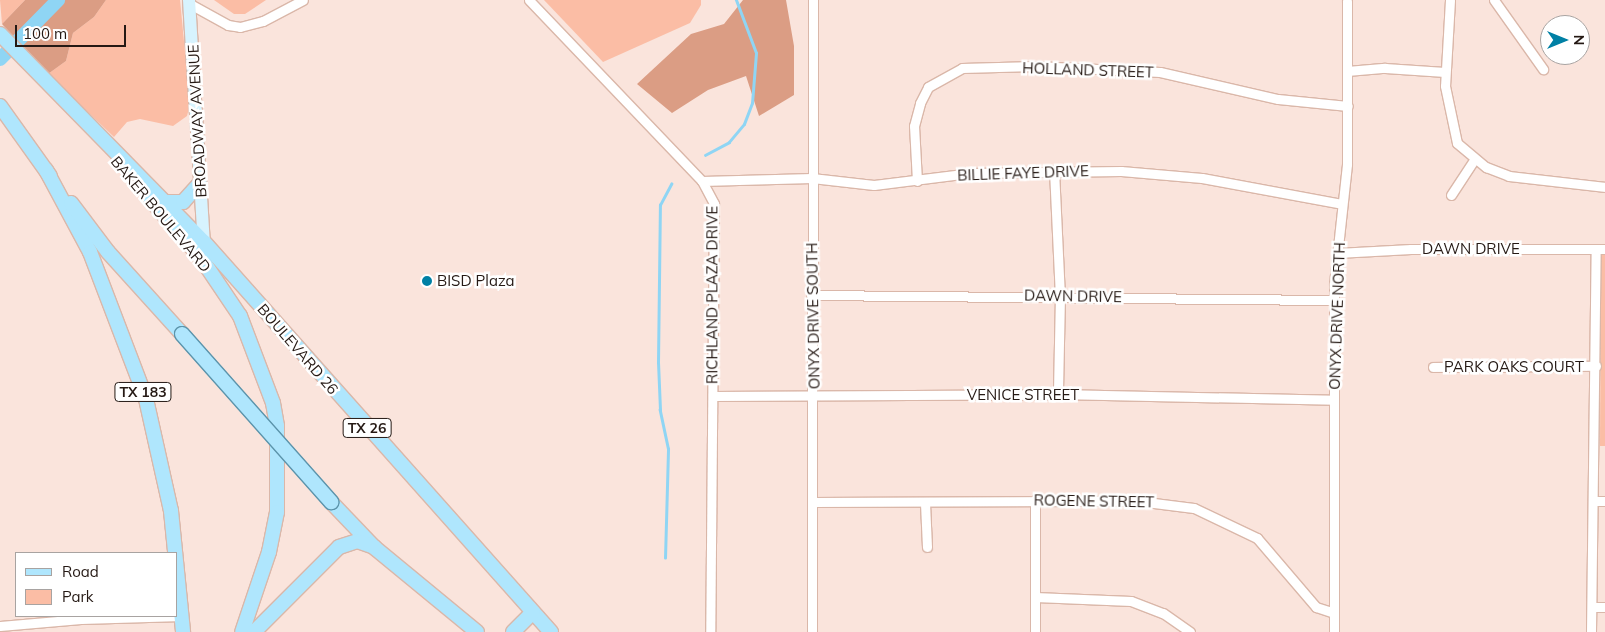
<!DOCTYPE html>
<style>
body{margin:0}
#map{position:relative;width:1605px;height:632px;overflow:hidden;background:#fae4dc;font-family:Mulish,sans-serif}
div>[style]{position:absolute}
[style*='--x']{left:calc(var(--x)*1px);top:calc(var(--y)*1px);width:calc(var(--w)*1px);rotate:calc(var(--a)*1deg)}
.green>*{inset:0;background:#fbbda5}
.forest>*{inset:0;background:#db9d84}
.stream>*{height:2.5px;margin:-1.25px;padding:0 1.25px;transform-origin:1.25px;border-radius:1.25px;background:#8fd5f4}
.river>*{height:14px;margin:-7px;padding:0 7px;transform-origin:7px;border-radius:7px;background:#8fd5f4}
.roads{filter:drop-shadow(1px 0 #dab7a9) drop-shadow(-1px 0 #dab7a9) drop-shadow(0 1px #dab7a9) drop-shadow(0 -1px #dab7a9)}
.minor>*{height:9px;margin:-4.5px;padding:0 4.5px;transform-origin:4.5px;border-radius:4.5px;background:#fff}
.secondary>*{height:12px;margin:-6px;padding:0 6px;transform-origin:6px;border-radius:6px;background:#d7f3fe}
.primary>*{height:14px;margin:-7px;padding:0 7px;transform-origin:7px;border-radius:7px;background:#afe6fd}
.bridges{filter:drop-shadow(1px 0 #5c94ab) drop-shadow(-1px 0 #5c94ab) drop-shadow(0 1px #5c94ab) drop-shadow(0 -1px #5c94ab)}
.primary-bridge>*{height:14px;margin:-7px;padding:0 7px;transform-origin:7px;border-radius:7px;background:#afe6fd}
.dots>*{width:14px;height:14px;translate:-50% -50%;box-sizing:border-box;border:2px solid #fff;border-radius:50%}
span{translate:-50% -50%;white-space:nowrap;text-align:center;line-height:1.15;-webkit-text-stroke:5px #fff;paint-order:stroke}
.shield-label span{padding:1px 4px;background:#fff;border:1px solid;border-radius:4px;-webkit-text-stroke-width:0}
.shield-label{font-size:14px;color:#251914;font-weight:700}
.street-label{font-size:15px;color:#251914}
.poi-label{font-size:15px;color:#251914}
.left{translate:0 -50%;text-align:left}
.legend{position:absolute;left:15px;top:552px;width:162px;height:65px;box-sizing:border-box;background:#fff;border:1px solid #a8a3a1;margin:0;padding:6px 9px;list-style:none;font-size:15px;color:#251914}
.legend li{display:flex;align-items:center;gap:10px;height:25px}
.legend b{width:25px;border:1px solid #a8a3a1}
.north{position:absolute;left:1540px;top:15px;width:50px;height:50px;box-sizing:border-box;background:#fff;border:1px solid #a8a3a1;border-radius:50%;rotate:90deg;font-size:14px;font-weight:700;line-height:20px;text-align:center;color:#251914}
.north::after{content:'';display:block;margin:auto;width:18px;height:22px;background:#0080a5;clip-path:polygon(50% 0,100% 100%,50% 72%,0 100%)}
.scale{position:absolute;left:15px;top:25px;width:111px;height:22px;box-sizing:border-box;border:2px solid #251914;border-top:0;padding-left:6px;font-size:15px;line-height:18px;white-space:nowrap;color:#251914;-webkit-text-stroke:4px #fff;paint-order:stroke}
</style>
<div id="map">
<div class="green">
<i style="clip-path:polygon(0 0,25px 0,2px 24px)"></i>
<i style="clip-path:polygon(106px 0,180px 0,190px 104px,187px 116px,173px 126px,140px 119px,127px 122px,114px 137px,48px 74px,66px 61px,73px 33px,94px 17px)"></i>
<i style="clip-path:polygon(214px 0,266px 0,245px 14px,234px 14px)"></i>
<i style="clip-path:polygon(544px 0,701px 0,701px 5px,690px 23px,603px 62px)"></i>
<i style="clip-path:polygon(1601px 253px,1605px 253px,1605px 446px,1600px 446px)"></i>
</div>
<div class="forest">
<i style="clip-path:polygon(25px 0,106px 0,94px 17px,73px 33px,66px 61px,48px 74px,2px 24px)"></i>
<i style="clip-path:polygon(743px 0,786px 0,794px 46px,794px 95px,759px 116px,746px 76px,708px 90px,672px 113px,637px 84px,691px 34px,724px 24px)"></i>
</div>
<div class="stream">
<i style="--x:705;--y:155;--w:27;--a:-28"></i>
<i style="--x:729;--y:142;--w:23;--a:-50"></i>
<i style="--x:744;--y:124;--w:22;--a:-69"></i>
<i style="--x:752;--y:103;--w:50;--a:-85.4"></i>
<i style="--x:756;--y:53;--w:57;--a:-110.7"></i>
<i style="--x:665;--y:558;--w:109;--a:-88.4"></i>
<i style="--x:668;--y:449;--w:40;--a:-102"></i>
<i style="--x:660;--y:410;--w:47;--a:-92.4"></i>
<i style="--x:658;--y:363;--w:158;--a:-89.3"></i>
<i style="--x:660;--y:205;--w:24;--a:-62"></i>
</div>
<div class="river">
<i style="--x:0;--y:59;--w:83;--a:-45.5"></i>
</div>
<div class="roads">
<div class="minor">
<i style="--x:529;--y:0;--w:250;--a:46.3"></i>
<i style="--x:702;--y:181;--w:26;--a:62"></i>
<i style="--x:714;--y:204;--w:428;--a:90.5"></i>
<i style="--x:1450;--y:0;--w:86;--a:93.3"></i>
<i style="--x:1445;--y:86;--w:58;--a:78.1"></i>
<i style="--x:1457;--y:143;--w:38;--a:40"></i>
<i style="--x:1486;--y:167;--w:25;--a:21"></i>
<i style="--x:1509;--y:176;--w:97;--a:6.5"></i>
<i style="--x:1494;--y:0;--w:85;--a:54.6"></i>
<i style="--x:190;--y:4;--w:43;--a:28.9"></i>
<i style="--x:228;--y:25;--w:12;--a:9"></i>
<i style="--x:240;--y:27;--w:24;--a:-15"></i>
<i style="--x:263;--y:21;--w:45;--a:-27.7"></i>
<i style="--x:1347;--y:71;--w:38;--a:-5"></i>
<i style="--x:1385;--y:68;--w:60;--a:3.8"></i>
<i style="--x:1054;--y:170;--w:125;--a:87.3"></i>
<i style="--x:1060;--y:295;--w:99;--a:91.2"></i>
<i style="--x:702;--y:181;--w:110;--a:-1.6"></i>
<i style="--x:812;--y:178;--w:62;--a:6.4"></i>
<i style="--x:874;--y:185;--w:98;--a:-7.1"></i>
<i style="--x:971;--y:173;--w:150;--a:-0.8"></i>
<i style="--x:1121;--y:171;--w:81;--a:4.9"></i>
<i style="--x:1202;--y:178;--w:142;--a:10.5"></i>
<i style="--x:917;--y:181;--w:55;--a:-93.1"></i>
<i style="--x:914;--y:126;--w:24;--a:-75"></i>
<i style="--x:920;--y:103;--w:18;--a:-63"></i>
<i style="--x:928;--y:87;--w:39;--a:-29"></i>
<i style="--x:962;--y:68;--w:73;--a:-1.6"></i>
<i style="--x:1035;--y:66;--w:125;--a:2.7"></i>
<i style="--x:1160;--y:72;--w:121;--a:12.9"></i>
<i style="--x:1278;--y:99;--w:70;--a:5.7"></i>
<i style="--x:1451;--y:195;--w:42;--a:-56.7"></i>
<i style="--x:1337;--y:253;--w:74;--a:-3.1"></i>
<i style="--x:1411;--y:249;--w:194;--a:0"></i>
<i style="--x:811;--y:295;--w:523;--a:0.55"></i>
<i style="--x:1433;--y:367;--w:163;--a:-0.4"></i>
<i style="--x:713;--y:396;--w:345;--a:-0.3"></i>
<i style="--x:1058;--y:394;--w:276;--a:1.2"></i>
<i style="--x:1035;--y:500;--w:132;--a:90"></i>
<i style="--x:1595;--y:501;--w:10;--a:0"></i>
<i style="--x:812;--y:502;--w:326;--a:-0.2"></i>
<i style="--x:1138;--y:501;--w:56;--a:7.1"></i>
<i style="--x:1194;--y:508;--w:70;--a:25.5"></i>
<i style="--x:1257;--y:538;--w:91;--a:49.5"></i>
<i style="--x:1316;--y:607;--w:19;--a:18"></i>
<i style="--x:925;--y:503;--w:44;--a:87.4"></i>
<i style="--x:1035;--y:597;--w:96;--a:2.4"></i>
<i style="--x:1131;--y:601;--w:34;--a:21"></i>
<i style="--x:1163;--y:613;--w:33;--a:35"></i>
<i style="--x:1592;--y:607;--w:13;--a:0"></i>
<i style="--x:0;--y:626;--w:81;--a:-4.9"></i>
<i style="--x:81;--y:619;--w:101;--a:-1.7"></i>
<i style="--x:812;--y:632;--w:632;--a:-89.91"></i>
<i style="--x:1334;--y:632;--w:348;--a:-90"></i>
<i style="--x:1334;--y:284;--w:121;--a:-83.8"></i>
<i style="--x:1347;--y:164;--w:163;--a:-90"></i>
<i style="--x:1591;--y:632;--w:383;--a:-89.3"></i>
</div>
<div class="secondary">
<i style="--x:189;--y:0;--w:242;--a:86.5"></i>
</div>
<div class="primary">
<i style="--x:0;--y:34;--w:291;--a:45.6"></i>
<i style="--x:204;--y:242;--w:522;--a:48.34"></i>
<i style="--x:0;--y:106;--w:86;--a:54.5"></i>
<i style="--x:46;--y:170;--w:93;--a:61.8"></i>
<i style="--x:90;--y:252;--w:157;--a:69.1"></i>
<i style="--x:146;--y:399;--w:115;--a:77.4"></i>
<i style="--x:171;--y:511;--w:122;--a:84.3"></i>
<i style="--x:150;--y:199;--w:78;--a:49.2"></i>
<i style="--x:201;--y:258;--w:70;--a:56.1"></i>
<i style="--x:240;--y:316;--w:93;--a:69.2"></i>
<i style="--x:273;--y:403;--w:23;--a:80"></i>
<i style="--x:277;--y:426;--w:86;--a:90"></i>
<i style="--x:277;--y:512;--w:41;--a:101.3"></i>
<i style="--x:269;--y:552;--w:84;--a:108.6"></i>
<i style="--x:165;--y:202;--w:18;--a:0"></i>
<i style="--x:183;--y:202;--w:25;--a:-48"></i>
<i style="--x:71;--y:203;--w:61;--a:52.9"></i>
<i style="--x:108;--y:252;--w:110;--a:47.9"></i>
<i style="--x:331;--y:502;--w:64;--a:46.3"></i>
<i style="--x:375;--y:548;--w:132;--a:39.5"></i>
<i style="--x:254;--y:632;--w:120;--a:-45"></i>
<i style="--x:339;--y:547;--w:19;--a:-18"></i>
<i style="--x:357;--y:541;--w:18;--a:19"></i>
<i style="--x:513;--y:632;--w:28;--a:-45"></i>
</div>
</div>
<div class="bridges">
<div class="primary-bridge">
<i style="--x:182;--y:334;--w:225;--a:48.4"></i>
</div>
</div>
<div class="dots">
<i style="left:427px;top:281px;background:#0080a5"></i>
</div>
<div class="shield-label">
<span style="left:143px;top:392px">TX 183</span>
<span style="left:367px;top:428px">TX 26</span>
</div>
<div class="street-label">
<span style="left:1088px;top:70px;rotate:2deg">HOLLAND STREET</span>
<span style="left:197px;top:121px;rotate:-93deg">BROADWAY AVENUE</span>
<span style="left:1023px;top:173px;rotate:-2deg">BILLIE FAYE DRIVE</span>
<span style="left:161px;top:214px;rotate:50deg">BAKER BOULEVARD</span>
<span style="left:1471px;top:249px">DAWN DRIVE</span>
<span style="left:712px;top:295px;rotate:-90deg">RICHLAND PLAZA DRIVE</span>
<span style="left:1073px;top:296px;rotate:1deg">DAWN DRIVE</span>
<span style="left:813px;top:316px;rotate:-91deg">ONYX DRIVE SOUTH</span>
<span style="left:1337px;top:316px;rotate:-88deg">ONYX DRIVE NORTH</span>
<span style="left:298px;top:349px;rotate:49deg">BOULEVARD 26</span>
<span style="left:1514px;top:367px">PARK OAKS COURT</span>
<span style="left:1023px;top:395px">VENICE STREET</span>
<span style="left:1094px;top:501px;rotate:1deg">ROGENE STREET</span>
</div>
<div class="poi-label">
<span class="left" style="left:437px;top:281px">BISD Plaza</span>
</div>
<ul class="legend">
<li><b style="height:6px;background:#afe6fd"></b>Road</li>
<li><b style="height:14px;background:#fbbda5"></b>Park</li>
</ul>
<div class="north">N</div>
<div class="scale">100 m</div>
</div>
